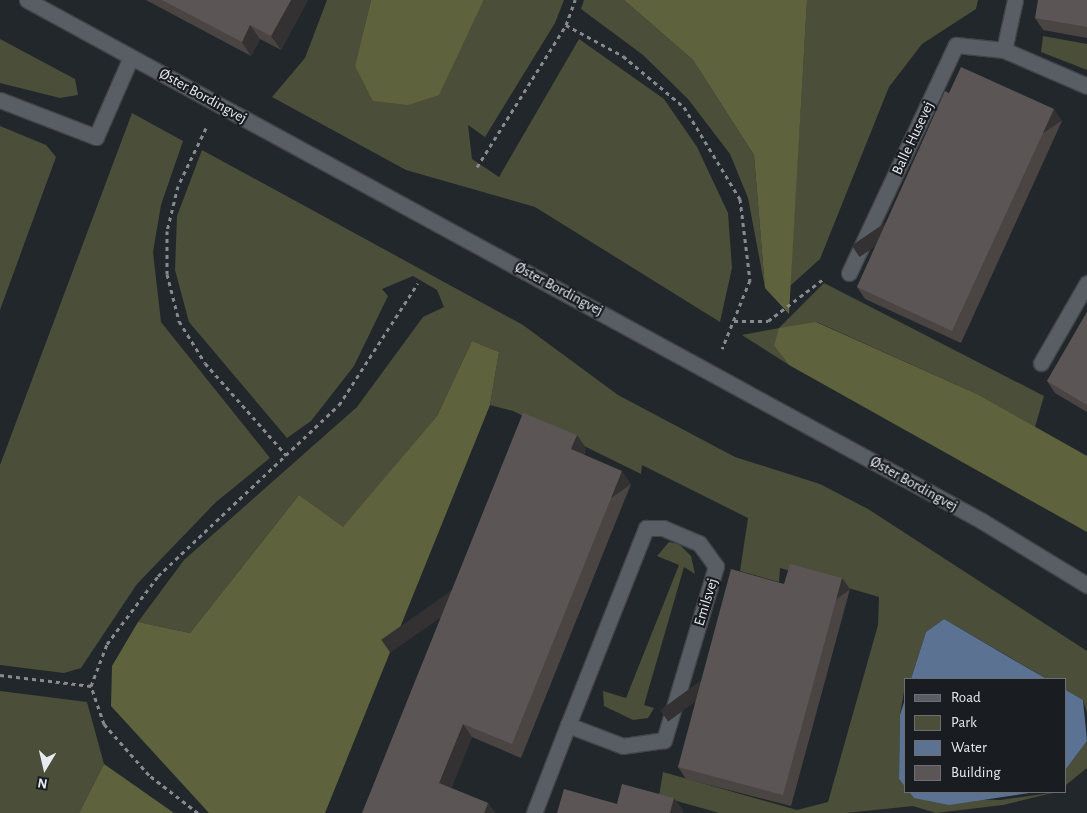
<!DOCTYPE html>
<meta charset="utf-8">
<style>
body{margin:0}
#map{position:relative;width:1087px;height:813px;overflow:hidden;background:#22272b;font-family:"Alegreya Sans",sans-serif}
div>[style]{position:absolute}
[style*='--x']{left:calc(var(--x)*1px);top:calc(var(--y)*1px);width:calc(var(--w)*1px);rotate:calc(var(--a)*1deg)}
.green>*{inset:0;background:#4b4e38}
.forest>*{inset:0;background:#5f633d}
.water>*{inset:0;background:#5b7292}
.path>*{height:3px;margin-top:-1.5px;transform-origin:0;background:repeating-linear-gradient(90deg,#878b8f 0 4px,transparent 0 8px)}
.roads{filter:drop-shadow(1px 0 #414448) drop-shadow(-1px 0 #414448) drop-shadow(0 1px #414448) drop-shadow(0 -1px #414448)}
.minor>*{height:15px;margin:-7.5px;padding:0 7.5px;transform-origin:7.5px;border-radius:7.5px;background:#585e63}
.wall>*{inset:0;background:#4a4443}
.shaded-wall>*{inset:0;background:#333132;transform-origin:0 0}
.building>*{inset:0;background:#5b5555}
span{translate:-50% -50%;white-space:nowrap;text-align:center;line-height:1.15;-webkit-text-stroke:4.5px #191d22;paint-order:stroke}
.street-label{font-size:15px;color:#e7eaee}
.legend{position:absolute;left:904px;top:678px;width:162px;height:115px;box-sizing:border-box;background:#191d22;border:1px solid #6b6f74;margin:0;padding:6px 9px;list-style:none;font-size:15px;color:#e7eaee}
.legend li{display:flex;align-items:center;gap:10px;height:25px}
.legend b{width:25px;border:1px solid #6b6f74}
.north{position:absolute;left:20px;top:743px;width:50px;height:50px;-webkit-text-stroke:4px #191d22;paint-order:stroke;rotate:189deg;font-size:14px;font-weight:700;line-height:20px;text-align:center;color:#e7eaee}
.north::after{content:'';display:block;margin:auto;width:18px;height:22px;background:#e7eaee;clip-path:polygon(50% 0,100% 100%,50% 72%,0 100%)}
</style>
<div id="map">
<div class="green">
<i style="clip-path:polygon(327px 0,371px 0,355px 67px,439px 94px,484px 0,564px 0,555px 23px,485px 137px,468px 125px,472px 159px,499px 177px,579px 39px,664px 99px,697px 147px,728px 213px,732px 268px,720px 322px,535px 207px,406px 170px,272px 97px,305px 58px)"></i>
<i style="clip-path:polygon(584px 0,624px 0,693px 60px,754px 155px,765px 288px,748px 198px,730px 154px,688px 99px,643px 55px,581px 9px)"></i>
<i style="clip-path:polygon(807px 0,978px 0,976px 9px,922px 44px,889px 87px,820px 259px,790px 286px)"></i>
<i style="clip-path:polygon(1043px 36px,1087px 44px,1087px 70px,1041px 52px)"></i>
<i style="clip-path:polygon(0 39px,75px 79px,78px 95px,60px 98px,0 83px)"></i>
<i style="clip-path:polygon(132px 113px,183px 141px,161px 205px,153px 252px,161px 322px,270px 458px,216px 502px,137px 584px,81px 668px,64px 673px,0 665px,0 465px)"></i>
<i style="clip-path:polygon(0 126px,46px 145px,56px 157px,0 310px)"></i>
<i style="clip-path:polygon(202px 150px,523px 325px,618px 395px,735px 457px,820px 484px,868px 509px,1087px 651px,1087px 713px,1083px 700px,1066px 690px,1066px 679px,1047px 679px,944px 619px,926px 632px,911px 679px,906px 679px,900px 715px,899px 779px,914px 798px,1000px 800px,1057px 792px,1003px 805px,936px 813px,913px 806px,846px 813px,719px 813px,659px 796px,663px 772px,797px 810px,828px 802px,878px 625px,879px 597px,780px 568px,779px 582px,740px 571px,748px 518px,642px 465px,641px 474px,513px 411px,490px 405px,499px 352px,472px 341px,437px 416px,343px 528px,299px 495px,190px 633px,138px 622px,184px 560px,357px 407px,423px 317px,444px 307px,437px 290px,413px 276px,382px 289px,388px 296px,354px 366px,311px 421px,287px 438px,189px 322px,175px 270px,177px 216px)"></i>
<i style="clip-path:polygon(824px 283px,1044px 396px,1035px 427px,977px 394px,817px 322px,774px 346px,789px 365px,742px 335px,779px 328px)"></i>
<i style="clip-path:polygon(669px 542px,679px 544px,691px 556px,695px 574px,684px 567px,644px 705px,654px 708px,648px 718px,633px 720px,604px 706px,603px 691px,626px 698px,679px 565px,657px 556px)"></i>
<i style="clip-path:polygon(0 691px,87px 702px,104px 764px,79px 813px,0 813px)"></i>
<i style="clip-path:polygon(1087px 741px,1087px 768px,1066px 785px,1066px 769px)"></i>
</div>
<div class="forest">
<i style="clip-path:polygon(371px 0,484px 0,439px 95px,408px 105px,373px 101px,355px 66px)"></i>
<i style="clip-path:polygon(624px 0,807px 0,789px 314px,765px 288px,754px 155px,693px 60px)"></i>
<i style="clip-path:polygon(816px 322px,977px 394px,1087px 456px,1087px 532px,789px 365px,774px 346px,779px 328px)"></i>
<i style="clip-path:polygon(472px 341px,499px 352px,490px 405px,325px 813px,209px 813px,111px 706px,112px 666px,138px 622px,190px 633px,299px 495px,343px 527px,437px 416px)"></i>
<i style="clip-path:polygon(104px 764px,174px 813px,79px 813px)"></i>
</div>
<div class="water">
<i style="clip-path:polygon(944px 619px,1031px 670px,1047px 679px,911px 679px,926px 632px)"></i>
<i style="clip-path:polygon(1066px 690px,1083px 700px,1087px 741px,1066px 769px)"></i>
<i style="clip-path:polygon(906px 696px,906px 788px,899px 779px,900px 715px)"></i>
<i style="clip-path:polygon(909px 792px,1036px 792px,949px 805px,914px 798px)"></i>
</div>
<div class="path">
<i style="--x:566;--y:25;--w:65;--a:28.5"></i>
<i style="--x:623;--y:56;--w:80;--a:39.9"></i>
<i style="--x:684;--y:107;--w:108;--a:58.7"></i>
<i style="--x:740;--y:199;--w:82;--a:83"></i>
<i style="--x:750;--y:280;--w:74;--a:112.1"></i>
<i style="--x:206;--y:128;--w:64;--a:115.8"></i>
<i style="--x:178;--y:186;--w:46;--a:103.7"></i>
<i style="--x:167;--y:231;--w:43;--a:90"></i>
<i style="--x:167;--y:274;--w:49;--a:75.7"></i>
<i style="--x:179;--y:321;--w:49;--a:58.2"></i>
<i style="--x:205;--y:363;--w:123;--a:48.6"></i>
<i style="--x:477;--y:167;--w:168;--a:-57.9"></i>
<i style="--x:566;--y:25;--w:27;--a:-70"></i>
<i style="--x:734;--y:321;--w:34;--a:0"></i>
<i style="--x:768;--y:321;--w:68;--a:-37.2"></i>
<i style="--x:0;--y:675;--w:92;--a:6.9"></i>
<i style="--x:198;--y:813;--w:62;--a:-142.2"></i>
<i style="--x:149;--y:775;--w:68;--a:-131.4"></i>
<i style="--x:104;--y:724;--w:40;--a:-108.9"></i>
<i style="--x:91;--y:686;--w:45;--a:-69.1"></i>
<i style="--x:107;--y:644;--w:85;--a:-53.1"></i>
<i style="--x:158;--y:576;--w:249;--a:-43.4"></i>
<i style="--x:339;--y:405;--w:145;--a:-57.1"></i>
</div>
<div class="roads">
<div class="minor">
<i style="--x:27;--y:0;--w:1088;--a:28.61"></i>
<i style="--x:982;--y:521;--w:123;--a:31.4"></i>
<i style="--x:1004;--y:50;--w:51;--a:-77.6"></i>
<i style="--x:0;--y:100;--w:103;--a:21.1"></i>
<i style="--x:96;--y:137;--w:87;--a:-66.4"></i>
<i style="--x:849;--y:273;--w:252;--a:-64.9"></i>
<i style="--x:956;--y:45;--w:48;--a:5.9"></i>
<i style="--x:1004;--y:50;--w:90;--a:23.4"></i>
<i style="--x:1041;--y:363;--w:92;--a:-60.1"></i>
<i style="--x:534;--y:813;--w:94;--a:-68.9"></i>
<i style="--x:568;--y:725;--w:212;--a:-68.4"></i>
<i style="--x:646;--y:528;--w:17;--a:0"></i>
<i style="--x:663;--y:528;--w:39;--a:23"></i>
<i style="--x:699;--y:543;--w:29;--a:54"></i>
<i style="--x:716;--y:566;--w:182;--a:106.6"></i>
<i style="--x:664;--y:740;--w:41;--a:171.7"></i>
<i style="--x:623;--y:746;--w:59;--a:-159.1"></i>
</div>
</div>
<div class="wall">
<i style="clip-path:polygon(146px 0,308px 0,281px 50px,260px 39px,251px 56px)"></i>
<i style="clip-path:polygon(1087px 0,1087px 38px,1043px 30px,1035px 18px)"></i>
<i style="clip-path:polygon(949px 93px,1062px 121px,961px 343px,865px 299px,857px 287px)"></i>
<i style="clip-path:polygon(1087px 312px,1087px 412px,1055px 393px,1047px 381px)"></i>
<i style="clip-path:polygon(586px 448px,584px 455px,631px 484px,521px 758px,472px 737px,451px 788px,488px 803px,495px 813px,362px 813px)"></i>
<i style="clip-path:polygon(842px 578px,850px 589px,791px 806px,686px 779px,678px 767px,784px 584px)"></i>
</div>
<div class="shaded-wall">
<i style="clip-path:polygon(291px 0,308px 0,281px 50px,271px 36px)"></i>
<i style="clip-path:polygon(250px 25px,260px 39px,251px 56px,242px 42px)"></i>
<i style="left:1054px;top:109px;width:14px;height:244px;rotate:56deg"></i>
<i style="clip-path:polygon(577px 435px,586px 448px,580px 463px,571px 449px)"></i>
<i style="left:622px;top:471px;width:16px;height:294px;rotate:55deg"></i>
<i style="left:842px;top:578px;width:14px;height:225px;rotate:54deg"></i>
<i style="clip-path:polygon(463px 724px,472px 737px,448px 797px,439px 783px)"></i>
<i style="clip-path:polygon(674px 798px,683px 810px,683px 813px,670px 813px)"></i>
<i style="clip-path:polygon(488px 803px,495px 813px,484px 813px)"></i>
</div>
<div class="building">
<i style="clip-path:polygon(162px 0,291px 0,271px 36px,250px 25px,242px 42px)"></i>
<i style="clip-path:polygon(1038px 0,1087px 0,1087px 27px,1035px 18px)"></i>
<i style="clip-path:polygon(961px 67px,1054px 109px,952px 331px,857px 287px,945px 91px,949px 93px)"></i>
<i style="clip-path:polygon(1087px 312px,1087px 405px,1047px 381px)"></i>
<i style="clip-path:polygon(523px 413px,577px 435px,571px 449px,622px 471px,512px 744px,463px 724px,439px 783px,488px 803px,484px 813px,362px 813px)"></i>
<i style="clip-path:polygon(790px 564px,842px 578px,783px 795px,678px 767px,731px 569px,784px 584px)"></i>
<i style="clip-path:polygon(622px 784px,674px 798px,670px 813px,557px 813px,564px 789px,617px 804px)"></i>
</div>
<div class="street-label">
<span style="left:203px;top:96px;rotate:29deg">Øster Bordingvej</span>
<span style="left:913px;top:138px;rotate:-65deg">Balle Husevej</span>
<span style="left:559px;top:289px;rotate:28deg">Øster Bordingvej</span>
<span style="left:914px;top:484px;rotate:29deg">Øster Bordingvej</span>
<span style="left:706px;top:602px;rotate:-73deg">Emilsvej</span>
</div>
<ul class="legend">
<li><b style="height:6px;background:#585e63"></b>Road</li>
<li><b style="height:14px;background:#4b4e38"></b>Park</li>
<li><b style="height:14px;background:#5b7292"></b>Water</li>
<li><b style="height:14px;background:#5b5555"></b>Building</li>
</ul>
<div class="north">N</div>
</div>
